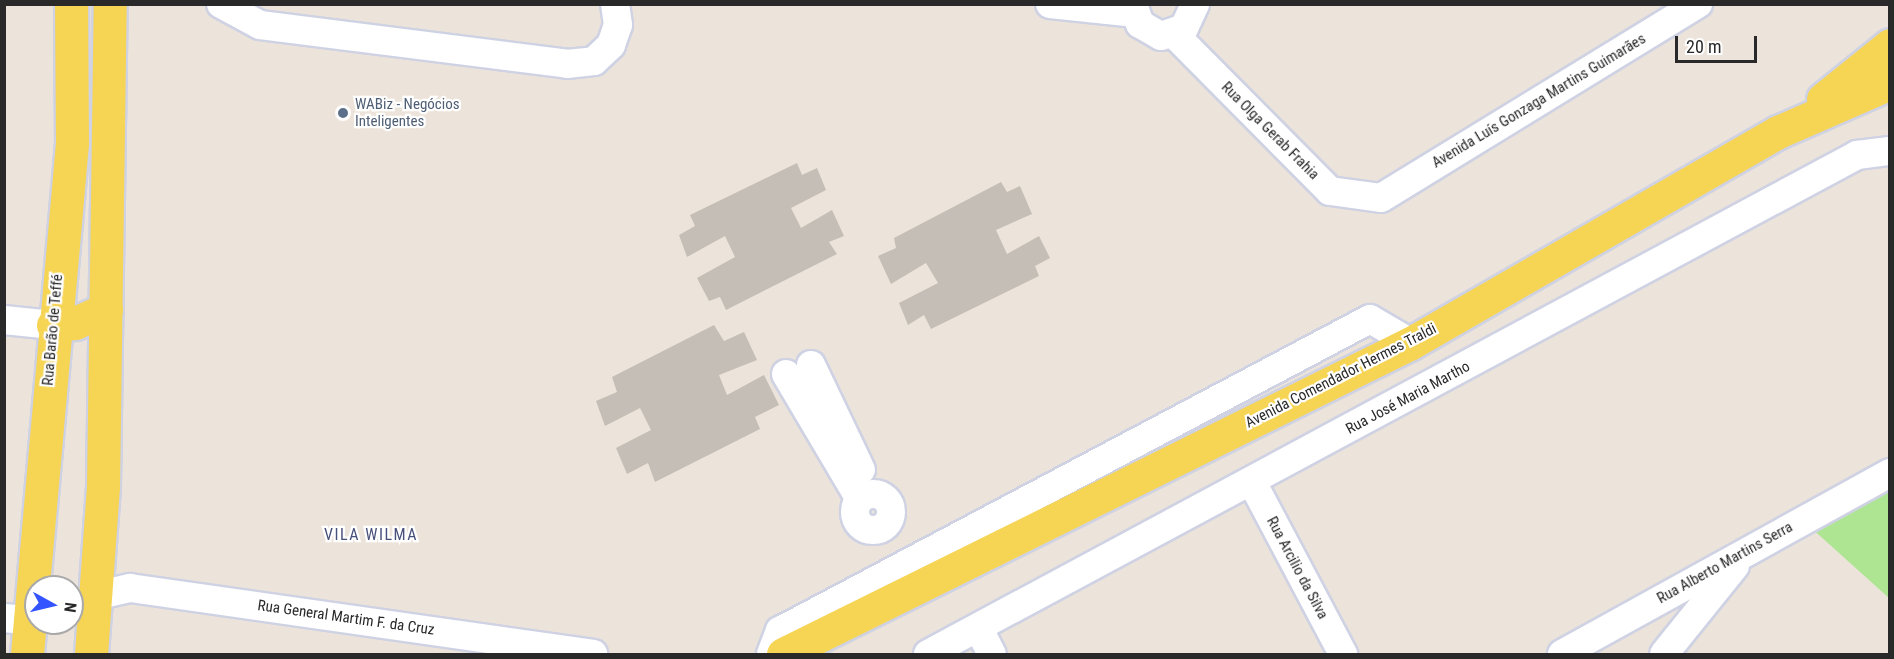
<!DOCTYPE html>
<meta charset="utf-8">
<style>
body{margin:0}
#map{position:relative;width:1894px;height:659px;overflow:hidden;background:#ece4da;font-family:"Roboto Condensed",sans-serif}
div>[style]{position:absolute}
[style*='--x']{left:calc(var(--x)*1px);top:calc(var(--y)*1px);width:calc(var(--w)*1px);rotate:calc(var(--a)*1deg)}
.green>*{inset:0;background:#ade593}
.building>*{inset:0;background:#c4beb6}
.roads{filter:drop-shadow(2px 0 #cfd2e3) drop-shadow(-2px 0 #cfd2e3) drop-shadow(0 2px #cfd2e3) drop-shadow(0 -2px #cfd2e3)}
.minor>*{height:28px;margin:-14px;padding:0 14px;transform-origin:14px;border-radius:14px;background:#fff}
.minor>.ring{margin:-14px;padding:0;box-sizing:content-box;background:none;border:28px solid #fff;border-radius:50%}
.major>*{height:33px;margin:-16.5px;padding:0 16.5px;transform-origin:16.5px;border-radius:16.5px;background:#f6d454}
.dots>*{width:16px;height:16px;translate:-50% -50%;box-sizing:border-box;border:3px solid #fff;border-radius:50%}
span{translate:-50% -50%;white-space:nowrap;text-align:center;line-height:1.15;-webkit-text-stroke:4.5px #fff;paint-order:stroke}
.street-label{font-size:15px;color:#292929}
.service-label{font-size:15px;color:#4e5e75}
.left{translate:0 -50%;text-align:left}
.neighbourhood-label{font-size:16px;color:#474f7b;letter-spacing:1.5px}
.frame{position:absolute;inset:0;border:6px solid #292929;pointer-events:none}
.north{position:absolute;left:24px;top:575px;width:60px;height:60px;box-sizing:border-box;background:#fff;border:2px solid #a9a9a9;border-radius:50%;rotate:98deg;font-size:16px;font-weight:700;line-height:24px;text-align:center;color:#292929}
.north::after{content:'';display:block;margin:auto;width:21px;height:27px;background:#3454ff;clip-path:polygon(50% 0,100% 100%,50% 72%,0 100%)}
.scale{position:absolute;left:1675px;top:36px;width:82px;height:27px;box-sizing:border-box;border:3px solid #292929;border-top:0;padding-left:8px;font-size:18px;line-height:21px;white-space:nowrap;color:#292929;-webkit-text-stroke:4px #fff;paint-order:stroke}
</style>
<div id="map">
<div class="green">
<i style="clip-path:polygon(1889px 489px,1889px 598px,1809px 526px)"></i>
</div>
<div class="building">
<i style="clip-path:polygon(797px 163px,802px 175px,817px 168px,826px 190px,791px 208px,801px 228px,832px 210px,844px 236px,829px 242px,837px 254px,726px 310px,720px 297px,709px 301px,697px 278px,735px 257px,725px 236px,687px 257px,679px 235px,695px 226px,690px 215px)"></i>
<i style="clip-path:polygon(1001px 182px,1007px 192px,1020px 186px,1032px 214px,996px 230px,1007px 254px,1039px 236px,1050px 258px,1035px 266px,1039px 276px,931px 329px,924px 315px,908px 325px,899px 303px,938px 283px,926px 263px,891px 284px,878px 256px,896px 248px,894px 238px)"></i>
<i style="clip-path:polygon(714px 325px,724px 341px,744px 332px,757px 360px,719px 375px,727px 395px,764px 375px,779px 405px,755px 417px,760px 429px,655px 482px,648px 463px,627px 474px,616px 448px,651px 430px,640px 408px,605px 426px,596px 401px,617px 392px,612px 377px)"></i>
</div>
<div class="roads">
<div class="minor">
<i style="--x:221;--y:4;--w:44;--a:28.3"></i>
<i style="--x:260;--y:25;--w:309;--a:7.2"></i>
<i style="--x:567;--y:64;--w:27;--a:-6"></i>
<i style="--x:594;--y:61;--w:23;--a:-43"></i>
<i style="--x:611;--y:45;--w:21;--a:-71"></i>
<i style="--x:618;--y:25;--w:21;--a:-98"></i>
<i style="--x:1050;--y:4;--w:84;--a:6.1"></i>
<i style="--x:1133;--y:4;--w:21;--a:71"></i>
<i style="--x:1140;--y:24;--w:24;--a:30"></i>
<i style="--x:1161;--y:36;--w:24;--a:-19"></i>
<i style="--x:1184;--y:28;--w:26;--a:-65"></i>
<i style="--x:1174;--y:34;--w:221;--a:45.2"></i>
<i style="--x:1330;--y:191;--w:51;--a:7.8"></i>
<i style="--x:1381;--y:198;--w:372;--a:-31.5"></i>
<i style="--x:4;--y:320;--w:49;--a:5.8"></i>
<i style="--x:811;--y:365;--w:116;--a:64.5"></i>
<i style="--x:786;--y:374;--w:145;--a:59.4"></i>
<i style="--x:1252;--y:482;--w:195;--a:62.1"></i>
<i class="ring" style="left:855px;top:494px;width:8px;height:8px"></i>
<i style="--x:99;--y:595;--w:32;--a:-13"></i>
<i style="--x:130;--y:588;--w:468;--a:8.1"></i>
<i style="--x:4;--y:618;--w:25;--a:5"></i>
<i style="--x:979;--y:629;--w:28;--a:63"></i>
<i style="--x:771;--y:654;--w:25;--a:-69"></i>
<i style="--x:780;--y:631;--w:667;--a:-27.87"></i>
<i style="--x:1370;--y:319;--w:48;--a:30.3"></i>
<i style="--x:928;--y:654;--w:1055;--a:-28.24"></i>
<i style="--x:1857;--y:155;--w:33;--a:-7"></i>
<i style="--x:1562;--y:654;--w:375;--a:-28.9"></i>
<i style="--x:1664;--y:654;--w:113;--a:-51.1"></i>
</div>
<div class="major">
<i style="--x:1823;--y:99;--w:86;--a:-38.9"></i>
<i style="--x:53;--y:325;--w:22;--a:-5"></i>
<i style="--x:75;--y:323;--w:34;--a:-24"></i>
<i style="--x:27;--y:654;--w:513;--a:-84.97"></i>
<i style="--x:72;--y:143;--w:139;--a:-90.4"></i>
<i style="--x:91;--y:654;--w:168;--a:-85.9"></i>
<i style="--x:103;--y:486;--w:482;--a:-89.2"></i>
<i style="--x:783;--y:654;--w:701;--a:-26.35"></i>
<i style="--x:1411;--y:343;--w:423;--a:-29.9"></i>
<i style="--x:1778;--y:132;--w:122;--a:-23.6"></i>
</div>
</div>
<div class="dots">
<i style="left:343px;top:113px;background:#5c6f8a"></i>
</div>
<div class="street-label">
<span style="left:1539px;top:101px;rotate:-31deg">Avenida Luís Gonzaga Martins Guimarães</span>
<span style="left:1270px;top:131px;rotate:45deg">Rua Olga Gerab Frahia</span>
<span style="left:53px;top:330px;rotate:-85deg">Rua Barão de Teffé</span>
<span style="left:1341px;top:376px;rotate:-27deg">Avenida Comendador Hermes Traldi</span>
<span style="left:1408px;top:398px;rotate:-28deg">Rua José Maria Martho</span>
<span style="left:1725px;top:563px;rotate:-29deg">Rua Alberto Martins Serra</span>
<span style="left:1297px;top:568px;rotate:62deg">Rua Arcilio da Silva</span>
<span style="left:346px;top:618px;rotate:8deg">Rua General Martim F. da Cruz</span>
</div>
<div class="service-label">
<span class="left" style="left:355px;top:113px">WABiz - Negócios<br>Inteligentes</span>
</div>
<div class="neighbourhood-label">
<span style="left:371px;top:535px">VILA WILMA</span>
</div>
<div class="frame"></div>
<div class="north">N</div>
<div class="scale">20 m</div>
</div>
